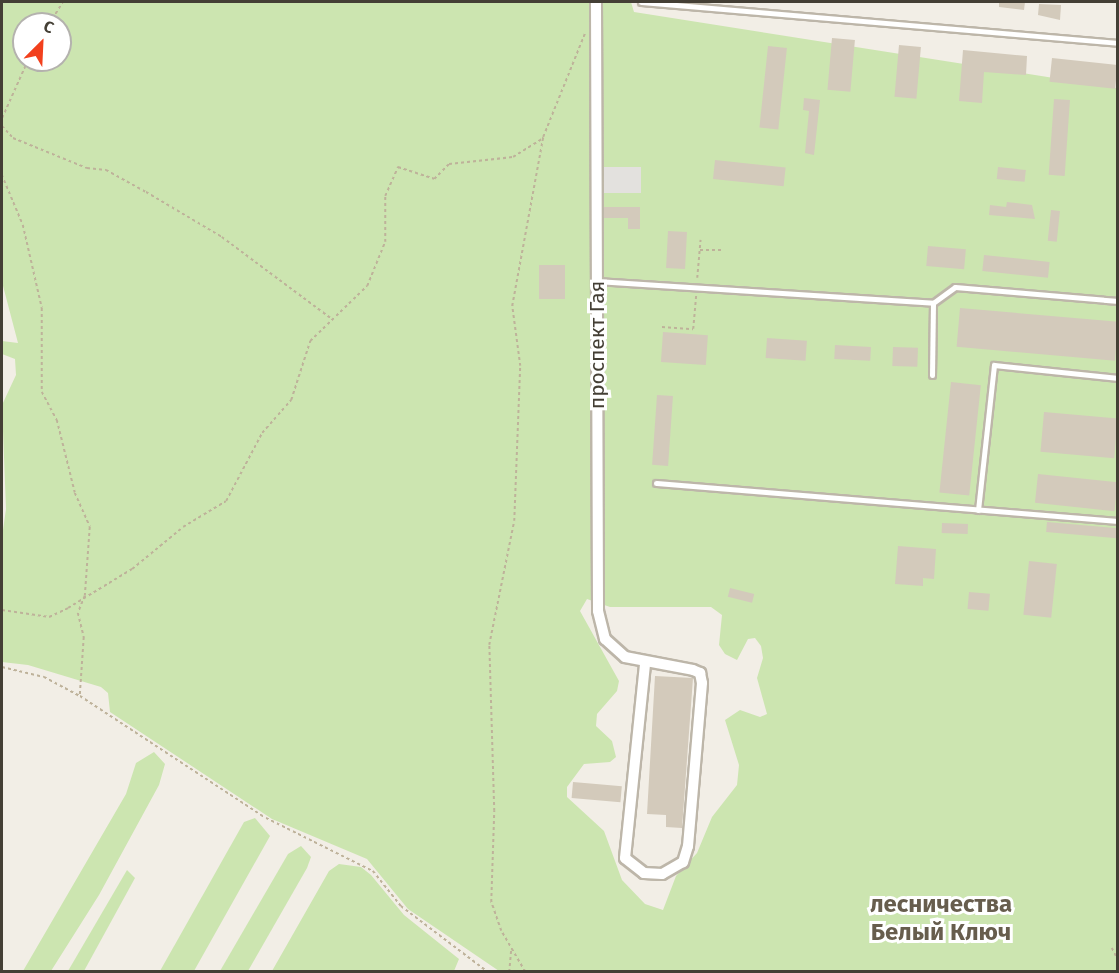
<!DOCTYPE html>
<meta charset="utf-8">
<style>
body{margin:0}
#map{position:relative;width:1119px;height:973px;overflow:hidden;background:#f2eee6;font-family:"Fira Sans",sans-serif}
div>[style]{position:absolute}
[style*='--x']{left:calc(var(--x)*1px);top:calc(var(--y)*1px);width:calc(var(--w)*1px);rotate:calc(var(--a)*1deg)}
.green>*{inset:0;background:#cce5b0}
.parking>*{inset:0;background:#e3e1de;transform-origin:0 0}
.building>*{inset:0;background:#d3cabb;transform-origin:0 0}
.path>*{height:1.5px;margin-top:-0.75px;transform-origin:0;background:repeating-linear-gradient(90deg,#beb29a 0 3px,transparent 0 6px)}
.roads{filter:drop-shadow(2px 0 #bdb6a9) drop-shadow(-2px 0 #bdb6a9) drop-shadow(0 2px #bdb6a9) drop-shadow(0 -2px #bdb6a9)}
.lane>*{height:5px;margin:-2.5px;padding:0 2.5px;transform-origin:2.5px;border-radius:2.5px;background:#fff}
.street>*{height:10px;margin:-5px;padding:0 5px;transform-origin:5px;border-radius:5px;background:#fff}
span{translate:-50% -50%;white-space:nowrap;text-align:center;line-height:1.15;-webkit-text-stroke:6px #fff;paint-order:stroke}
.street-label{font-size:21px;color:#443f35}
.quarter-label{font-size:24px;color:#675d4d;font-weight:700}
.frame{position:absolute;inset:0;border:3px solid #443f35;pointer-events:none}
.north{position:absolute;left:12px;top:12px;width:60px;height:60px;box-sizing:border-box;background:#fff;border:2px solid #b4b2ae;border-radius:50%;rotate:24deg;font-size:16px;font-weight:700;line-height:24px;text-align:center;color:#443f35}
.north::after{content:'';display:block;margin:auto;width:21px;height:27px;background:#f2401d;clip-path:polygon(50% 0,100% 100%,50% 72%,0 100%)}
</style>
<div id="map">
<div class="green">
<i style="clip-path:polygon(evenodd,2px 2px,631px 2px,634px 12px,1117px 88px,1117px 971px,499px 971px,408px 909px,367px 859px,272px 819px,110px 712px,108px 693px,101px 687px,28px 665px,2px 662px,2px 537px,6px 509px,2px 405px,16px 375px,15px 359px,2px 354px,2px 341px,18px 343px,2px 282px,2px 2px,24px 24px,60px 24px,60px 60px,24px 60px,24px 24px,2px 2px,587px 599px,610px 607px,711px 607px,722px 615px,719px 645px,725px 654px,737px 660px,748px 639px,755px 638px,761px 646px,763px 658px,757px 678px,767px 714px,760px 717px,740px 710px,725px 720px,739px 765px,737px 785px,712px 817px,697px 853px,676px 876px,663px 910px,645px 904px,622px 880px,604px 831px,567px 797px,567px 787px,584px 764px,610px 762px,616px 757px,612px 741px,596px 726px,597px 714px,617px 691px,619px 681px,580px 611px,587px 599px)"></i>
<i style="clip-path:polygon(154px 752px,165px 764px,159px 785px,99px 895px,51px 971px,23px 971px,126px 794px,136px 763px)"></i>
<i style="clip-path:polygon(255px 818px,270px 836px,194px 971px,160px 971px,244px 822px)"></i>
<i style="clip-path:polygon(301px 846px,311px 857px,307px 868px,248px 971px,220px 971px,288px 854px)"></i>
<i style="clip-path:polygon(339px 864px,361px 867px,371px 875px,404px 915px,459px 959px,454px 971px,272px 971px,329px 871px)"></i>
<i style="clip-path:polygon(127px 870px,135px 878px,84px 971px,68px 971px)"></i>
</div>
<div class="parking">
<i style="left:604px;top:167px;width:37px;height:26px"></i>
</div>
<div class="building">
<i style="clip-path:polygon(999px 2px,1025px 2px,1024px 10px,999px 7px)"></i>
<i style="clip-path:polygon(1039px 4px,1061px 5px,1060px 20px,1038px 15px)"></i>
<i style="left:832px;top:38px;width:23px;height:52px;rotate:5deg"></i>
<i style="left:899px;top:45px;width:22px;height:52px;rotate:5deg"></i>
<i style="left:768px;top:46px;width:19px;height:82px;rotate:6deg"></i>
<i style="clip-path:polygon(963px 50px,1027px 56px,1026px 75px,984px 72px,982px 103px,959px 101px)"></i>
<i style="left:1052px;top:58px;width:66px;height:24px;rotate:6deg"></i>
<i style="clip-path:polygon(804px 98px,820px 100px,814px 155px,805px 153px,809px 111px,803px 110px)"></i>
<i style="left:1054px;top:99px;width:16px;height:76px;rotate:4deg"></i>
<i style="left:715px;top:160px;width:71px;height:19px;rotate:6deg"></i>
<i style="left:998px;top:167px;width:28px;height:12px;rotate:6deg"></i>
<i style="clip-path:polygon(1007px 202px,1032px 205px,1035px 219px,989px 215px,990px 205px,1006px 207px)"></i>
<i style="clip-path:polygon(604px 207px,640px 207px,640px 229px,628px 229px,628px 218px,604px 218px)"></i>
<i style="left:1051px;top:210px;width:9px;height:31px;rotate:6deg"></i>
<i style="left:668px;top:231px;width:19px;height:37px;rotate:3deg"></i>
<i style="left:928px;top:246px;width:38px;height:20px;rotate:5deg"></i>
<i style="left:984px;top:255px;width:66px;height:16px;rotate:6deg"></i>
<i style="left:539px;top:265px;width:26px;height:34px"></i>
<i style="left:960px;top:308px;width:159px;height:39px;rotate:5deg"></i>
<i style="left:663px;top:332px;width:45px;height:30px;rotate:4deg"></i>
<i style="left:767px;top:338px;width:40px;height:20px;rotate:4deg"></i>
<i style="left:835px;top:345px;width:36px;height:14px;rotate:3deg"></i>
<i style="left:893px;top:347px;width:25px;height:19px;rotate:2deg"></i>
<i style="left:951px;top:382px;width:30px;height:111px;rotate:6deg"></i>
<i style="left:657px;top:395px;width:16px;height:70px;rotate:4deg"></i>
<i style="left:1044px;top:412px;width:74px;height:40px;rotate:5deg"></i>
<i style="left:1038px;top:474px;width:80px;height:29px;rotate:6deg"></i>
<i style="left:1047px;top:522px;width:71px;height:10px;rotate:5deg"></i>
<i style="left:942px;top:523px;width:26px;height:10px;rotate:2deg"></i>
<i style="clip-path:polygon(898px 546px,936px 549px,934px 579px,923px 578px,923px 586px,895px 584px)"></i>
<i style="left:1029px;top:561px;width:28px;height:54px;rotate:6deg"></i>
<i style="left:730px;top:588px;width:25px;height:9px;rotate:14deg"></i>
<i style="left:969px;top:592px;width:21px;height:17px;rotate:5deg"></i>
<i style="clip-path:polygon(655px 676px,693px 678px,682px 828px,666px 827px,666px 815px,647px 814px)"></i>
<i style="left:573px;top:782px;width:49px;height:16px;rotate:5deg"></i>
</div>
<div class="path">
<i style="--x:49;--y:24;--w:26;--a:-58"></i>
<i style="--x:2;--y:118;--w:64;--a:-65.9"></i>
<i style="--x:2;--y:126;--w:16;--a:47"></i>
<i style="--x:13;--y:138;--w:80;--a:22.1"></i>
<i style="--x:87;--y:168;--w:19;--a:6"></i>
<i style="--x:106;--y:170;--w:46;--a:28.8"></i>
<i style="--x:146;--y:192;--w:88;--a:30.6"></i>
<i style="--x:222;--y:237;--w:137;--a:36.7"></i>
<i style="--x:2;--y:175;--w:54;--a:67.2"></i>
<i style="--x:23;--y:225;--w:85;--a:77.1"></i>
<i style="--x:42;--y:308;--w:84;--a:90"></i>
<i style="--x:42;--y:392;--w:32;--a:62"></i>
<i style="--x:57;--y:420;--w:75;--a:76.1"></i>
<i style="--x:75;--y:493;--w:37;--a:66"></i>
<i style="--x:90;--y:527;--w:69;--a:94.1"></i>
<i style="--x:85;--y:596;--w:18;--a:112"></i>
<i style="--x:78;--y:613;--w:25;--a:76"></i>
<i style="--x:84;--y:637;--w:59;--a:93.9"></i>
<i style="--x:80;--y:696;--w:222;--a:33.3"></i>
<i style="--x:266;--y:818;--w:119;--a:26.4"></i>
<i style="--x:373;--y:871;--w:45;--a:51.3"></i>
<i style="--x:401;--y:906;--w:109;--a:37.2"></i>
<i style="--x:700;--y:250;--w:23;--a:0"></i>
<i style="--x:697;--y:278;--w:38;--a:-85"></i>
<i style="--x:662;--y:327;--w:31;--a:4"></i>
<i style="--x:693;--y:329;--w:34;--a:-85"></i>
<i style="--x:2;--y:610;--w:48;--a:8.5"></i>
<i style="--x:49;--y:617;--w:21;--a:-25"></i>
<i style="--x:68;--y:608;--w:75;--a:-31.4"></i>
<i style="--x:132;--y:569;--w:66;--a:-39.5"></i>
<i style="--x:183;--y:527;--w:50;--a:-31.2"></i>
<i style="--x:226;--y:501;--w:77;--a:-62.1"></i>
<i style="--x:262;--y:433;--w:44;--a:-48.7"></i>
<i style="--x:291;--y:400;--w:62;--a:-72.1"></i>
<i style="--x:310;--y:341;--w:79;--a:-44"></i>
<i style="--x:367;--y:286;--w:48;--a:-67.8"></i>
<i style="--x:385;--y:242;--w:46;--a:-90"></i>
<i style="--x:385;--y:196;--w:32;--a:-66"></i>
<i style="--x:398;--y:167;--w:38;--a:18"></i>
<i style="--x:434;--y:179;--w:21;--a:-45"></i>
<i style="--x:449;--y:164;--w:64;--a:-6.2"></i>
<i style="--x:513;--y:157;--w:36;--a:-32"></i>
<i style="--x:2;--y:667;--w:43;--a:13.4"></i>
<i style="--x:44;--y:677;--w:40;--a:28"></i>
<i style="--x:1112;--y:948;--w:13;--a:63"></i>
<i style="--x:509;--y:972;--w:21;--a:-85"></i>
<i style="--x:525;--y:972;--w:48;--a:-120.3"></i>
<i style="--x:501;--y:931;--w:31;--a:-109"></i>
<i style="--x:491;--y:902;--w:91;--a:-88.1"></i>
<i style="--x:494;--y:811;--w:166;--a:-91.7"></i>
<i style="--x:489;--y:645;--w:126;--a:-78.6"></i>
<i style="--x:514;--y:521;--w:155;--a:-87.8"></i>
<i style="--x:520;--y:366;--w:61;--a:-97.6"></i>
<i style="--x:512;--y:306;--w:172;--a:-79.6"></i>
<i style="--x:543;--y:137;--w:112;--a:-68"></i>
</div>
<div class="roads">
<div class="lane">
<i style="--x:641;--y:2;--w:479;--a:4.9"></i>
<i style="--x:596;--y:281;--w:338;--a:3.7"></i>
<i style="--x:933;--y:303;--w:27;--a:-36"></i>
<i style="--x:955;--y:287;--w:164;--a:4.9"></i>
<i style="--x:932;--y:375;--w:72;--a:-89.2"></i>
<i style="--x:656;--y:483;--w:464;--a:4.7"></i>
<i style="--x:978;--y:510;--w:146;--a:-83.7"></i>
<i style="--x:994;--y:365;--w:125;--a:6"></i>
</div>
<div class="street">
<i style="--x:596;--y:2;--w:609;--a:89.81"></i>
<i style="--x:598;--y:611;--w:29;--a:76"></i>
<i style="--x:605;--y:639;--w:27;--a:42"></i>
<i style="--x:625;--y:657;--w:69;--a:10.8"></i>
<i style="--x:693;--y:670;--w:8;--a:23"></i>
<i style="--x:700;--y:673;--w:10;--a:79"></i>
<i style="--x:702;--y:683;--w:164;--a:94.9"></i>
<i style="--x:688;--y:846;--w:17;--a:107"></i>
<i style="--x:683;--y:862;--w:24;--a:150"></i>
<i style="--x:662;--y:874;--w:18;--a:-177"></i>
<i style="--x:644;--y:873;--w:24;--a:-142"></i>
<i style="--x:625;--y:858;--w:195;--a:-84.1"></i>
</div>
</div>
<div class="street-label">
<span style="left:597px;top:345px;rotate:-90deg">проспект Гая</span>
</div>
<div class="quarter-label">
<span style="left:941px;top:919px">лесничества<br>Белый Ключ</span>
</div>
<div class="frame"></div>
<div class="north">С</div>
</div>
